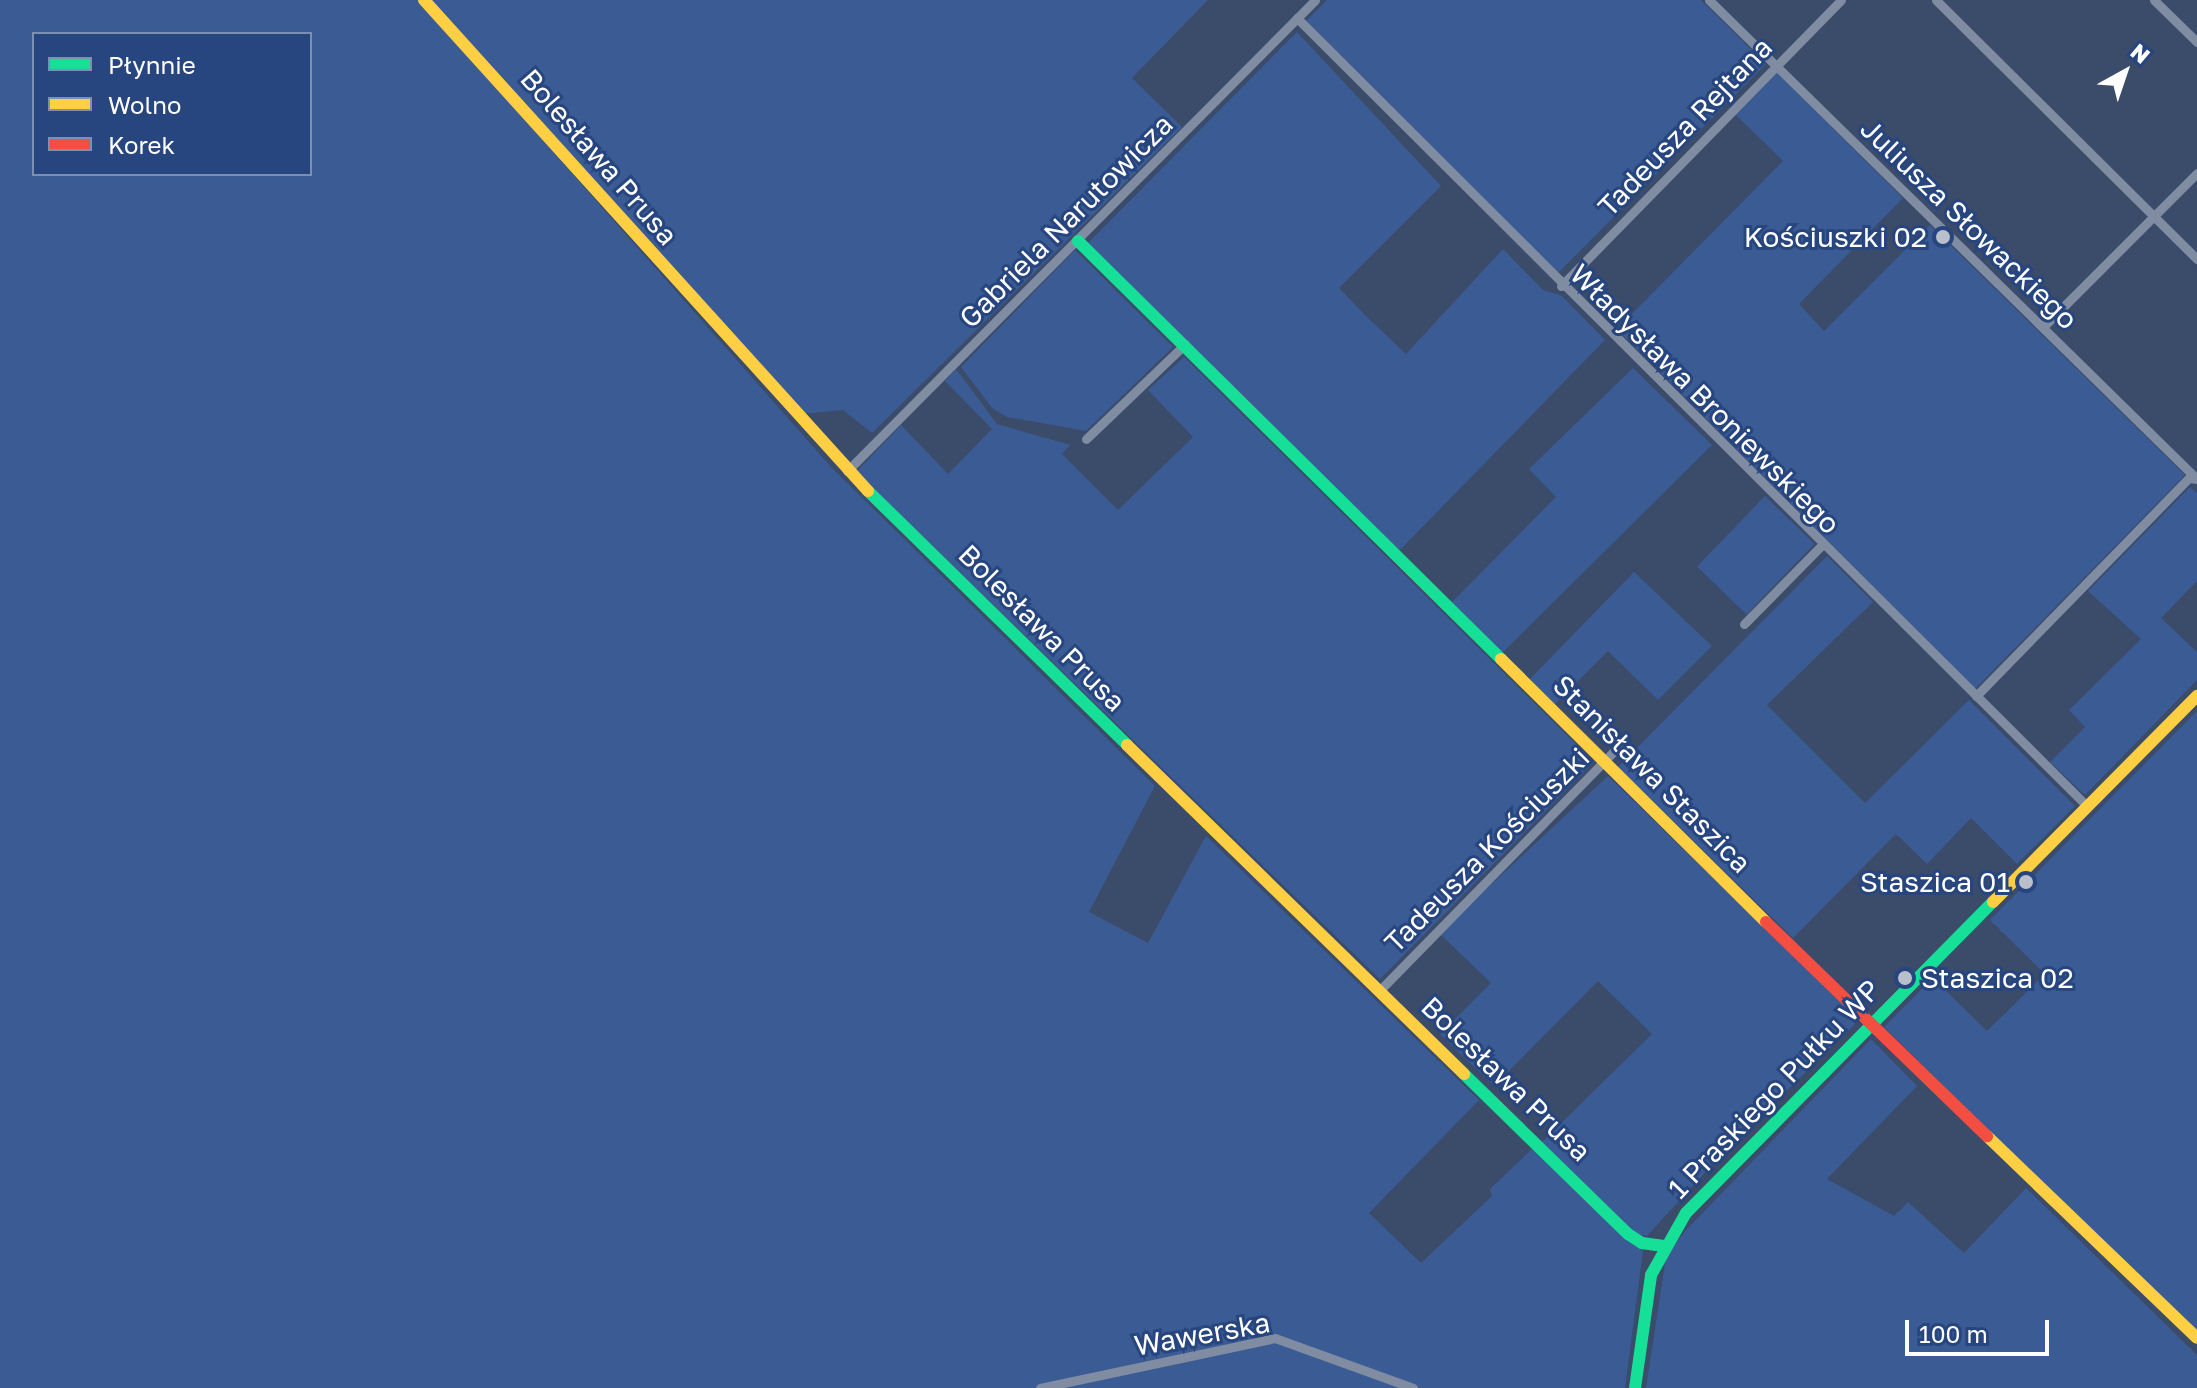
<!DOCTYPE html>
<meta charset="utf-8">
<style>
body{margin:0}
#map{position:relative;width:2197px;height:1388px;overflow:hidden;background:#3b4b6a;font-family:"Golos Text",sans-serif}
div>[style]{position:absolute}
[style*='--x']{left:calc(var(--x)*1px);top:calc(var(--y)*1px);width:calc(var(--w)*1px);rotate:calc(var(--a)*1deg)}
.green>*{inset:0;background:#3b5b95;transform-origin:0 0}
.street>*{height:9px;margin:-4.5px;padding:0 4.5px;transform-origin:4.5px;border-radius:4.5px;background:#808ca1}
.fast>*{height:12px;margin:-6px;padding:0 6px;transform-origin:6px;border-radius:6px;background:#16e098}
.slow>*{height:12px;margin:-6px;padding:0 6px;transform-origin:6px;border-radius:6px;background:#ffcf43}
.jam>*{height:12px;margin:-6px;padding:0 6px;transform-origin:6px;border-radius:6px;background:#f24e42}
.dots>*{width:22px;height:22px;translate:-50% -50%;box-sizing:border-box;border:4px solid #27457e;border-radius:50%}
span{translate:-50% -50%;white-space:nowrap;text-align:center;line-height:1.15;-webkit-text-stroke:6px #27457e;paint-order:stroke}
.street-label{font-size:28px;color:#fff}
.poi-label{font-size:28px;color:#fff}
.right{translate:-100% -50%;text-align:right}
.left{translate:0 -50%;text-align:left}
.legend{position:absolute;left:32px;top:32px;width:280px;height:144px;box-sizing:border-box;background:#27457e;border:2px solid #7d8fb2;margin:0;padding:10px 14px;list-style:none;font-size:24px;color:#fff}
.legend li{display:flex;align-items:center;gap:16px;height:40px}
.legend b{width:40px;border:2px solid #7d8fb2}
.north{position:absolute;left:2085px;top:32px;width:80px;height:80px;-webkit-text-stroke:6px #27457e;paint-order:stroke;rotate:40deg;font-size:22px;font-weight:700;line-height:32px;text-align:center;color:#fff}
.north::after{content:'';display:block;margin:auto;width:28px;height:36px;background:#fff;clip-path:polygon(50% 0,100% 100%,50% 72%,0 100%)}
.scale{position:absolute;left:1905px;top:1320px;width:144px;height:36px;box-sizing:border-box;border:4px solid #fff;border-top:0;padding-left:10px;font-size:24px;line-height:28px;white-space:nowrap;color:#fff;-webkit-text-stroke:6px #27457e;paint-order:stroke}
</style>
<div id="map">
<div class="green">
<i style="clip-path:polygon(evenodd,0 0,419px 0,831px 467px,1155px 786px,1089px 912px,1148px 943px,1206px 836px,1479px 1100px,1369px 1213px,1421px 1263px,1492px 1196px,1490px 1189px,1534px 1147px,1643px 1251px,1625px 1388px,0 1388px,0 0,34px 34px,310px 34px,310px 174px,34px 174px,34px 34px)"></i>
<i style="clip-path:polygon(430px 0,1208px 0,1132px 78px,1182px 127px,872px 433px,843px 410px,801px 414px)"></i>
<i style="clip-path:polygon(1327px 0,1701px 0,1766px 64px,1557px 274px,1306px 21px)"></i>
<i style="clip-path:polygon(1297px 32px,1441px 186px,1339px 288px,1366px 316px,1406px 354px,1503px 249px,1543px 290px,1562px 296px,1605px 340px,1399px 551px,1088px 243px)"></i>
<i style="clip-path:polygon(1777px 73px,1903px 198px,1799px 304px,1824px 331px,1930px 225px,2185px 475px,1975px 689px,1617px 329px,1783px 161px,1736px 115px)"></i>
<i style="clip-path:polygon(1075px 250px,1173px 347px,1086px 431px,1007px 417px,992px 408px,961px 367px)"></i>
<i style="clip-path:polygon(1184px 357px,1594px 762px,1380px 979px,856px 472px,901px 425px,948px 474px,992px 429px,945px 381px,956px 369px,997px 424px,1070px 445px,1062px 454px,1118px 510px,1193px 437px,1148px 390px)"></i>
<i style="clip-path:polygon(1633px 368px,1712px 445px,1502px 653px,1451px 603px,1556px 497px,1529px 469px)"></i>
<i style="clip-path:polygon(2190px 487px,2197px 493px,2197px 581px,2161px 618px,2197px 652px,2197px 680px,2085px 795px,2050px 762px,2085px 727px,2069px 710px,2141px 639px,2088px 591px)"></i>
<i style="left:1765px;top:496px;width:69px;height:98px;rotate:44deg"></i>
<i style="clip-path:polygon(1827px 556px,1873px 602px,1767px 705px,1865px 803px,1969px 700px,2075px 806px,2017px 864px,1971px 818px,1927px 864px,1896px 834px,1793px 938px,1618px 767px)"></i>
<i style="clip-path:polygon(1634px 572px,1712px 646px,1658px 700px,1608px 651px,1554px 705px,1529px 680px)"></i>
<i style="clip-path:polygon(2197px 711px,2197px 1335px,1884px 1027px,1933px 978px,1987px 1031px,2045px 974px,1990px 920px)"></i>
<i style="clip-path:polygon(1608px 776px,1859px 1020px,1722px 1154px,1647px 1236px,1635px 1234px,1542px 1142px,1652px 1034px,1598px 981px,1494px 1086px,1440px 1034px,1491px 983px,1439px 933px)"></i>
<i style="clip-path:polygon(1871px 1039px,1917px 1086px,1827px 1179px,1894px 1216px,1908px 1202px,1964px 1253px,2026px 1188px,2197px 1355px,2197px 1388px,1646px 1388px,1666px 1257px,1685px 1231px)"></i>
</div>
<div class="street">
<i style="--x:1709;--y:0;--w:684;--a:44.47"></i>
<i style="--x:1936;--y:0;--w:368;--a:44.8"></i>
<i style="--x:2154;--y:0;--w:60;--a:44.3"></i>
<i style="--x:1297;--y:18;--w:1117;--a:44.93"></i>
<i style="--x:1561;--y:286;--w:400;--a:-45.6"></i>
<i style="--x:2043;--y:327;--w:218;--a:-45"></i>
<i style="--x:1086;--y:439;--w:137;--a:-43.8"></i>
<i style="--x:847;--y:471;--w:664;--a:-45.18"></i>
<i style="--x:1744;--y:624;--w:110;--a:-45.4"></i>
<i style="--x:1976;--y:696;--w:305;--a:-45.7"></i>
<i style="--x:2189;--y:478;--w:8;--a:7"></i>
<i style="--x:1381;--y:989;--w:347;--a:-45.6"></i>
<i style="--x:1040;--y:1388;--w:240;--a:-12"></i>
<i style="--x:1275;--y:1338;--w:147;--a:19.9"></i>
</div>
<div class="fast">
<i style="--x:1078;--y:241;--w:595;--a:44.66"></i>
<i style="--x:868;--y:491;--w:363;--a:44.4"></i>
<i style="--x:1464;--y:1074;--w:229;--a:44.3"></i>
<i style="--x:1628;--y:1234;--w:17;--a:33"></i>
<i style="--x:1642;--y:1243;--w:22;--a:8"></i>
<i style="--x:1635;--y:1388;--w:114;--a:-81.9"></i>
<i style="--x:1651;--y:1275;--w:71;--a:-60.6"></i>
<i style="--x:1686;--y:1213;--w:437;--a:-45.4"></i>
</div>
<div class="slow">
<i style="--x:424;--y:0;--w:662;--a:47.88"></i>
<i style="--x:1501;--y:659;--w:373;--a:44.8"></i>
<i style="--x:1127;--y:745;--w:471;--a:44.3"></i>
<i style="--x:1993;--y:902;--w:290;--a:-45.3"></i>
<i style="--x:1987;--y:1136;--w:291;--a:43.9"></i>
</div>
<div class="jam">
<i style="--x:1766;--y:922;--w:308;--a:44.1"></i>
</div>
<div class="dots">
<i style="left:1943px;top:237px;background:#bac0cb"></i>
<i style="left:2026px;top:882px;background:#bac0cb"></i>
<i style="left:1905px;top:978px;background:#bac0cb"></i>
</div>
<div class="street-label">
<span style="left:1685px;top:127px;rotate:-46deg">Tadeusza Rejtana</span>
<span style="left:599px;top:157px;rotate:49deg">Bolesława Prusa</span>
<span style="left:1066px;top:221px;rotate:-45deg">Gabriela Narutowicza</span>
<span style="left:1969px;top:224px;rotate:44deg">Juliusza Słowackiego</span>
<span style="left:1705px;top:399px;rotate:45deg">Władysława Broniewskiego</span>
<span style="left:1042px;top:628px;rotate:45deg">Bolesława Prusa</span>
<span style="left:1652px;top:774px;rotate:45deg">Stanisława Staszica</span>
<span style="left:1487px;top:850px;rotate:-45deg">Tadeusza Kościuszki</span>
<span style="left:1506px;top:1079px;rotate:44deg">Bolesława Prusa</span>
<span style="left:1774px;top:1089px;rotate:-46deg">1 Praskiego Pułku WP</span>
<span style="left:1202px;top:1334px;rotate:-10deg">Wawerska</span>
</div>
<div class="poi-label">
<span class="right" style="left:1927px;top:237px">Kościuszki 02</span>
<span class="right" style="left:2010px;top:882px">Staszica 01</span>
<span class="left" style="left:1921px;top:978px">Staszica 02</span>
</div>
<ul class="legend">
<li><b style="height:10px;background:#16e098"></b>Płynnie</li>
<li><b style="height:10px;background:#ffcf43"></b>Wolno</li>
<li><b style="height:10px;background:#f24e42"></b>Korek</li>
</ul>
<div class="north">N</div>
<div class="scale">100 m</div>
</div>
